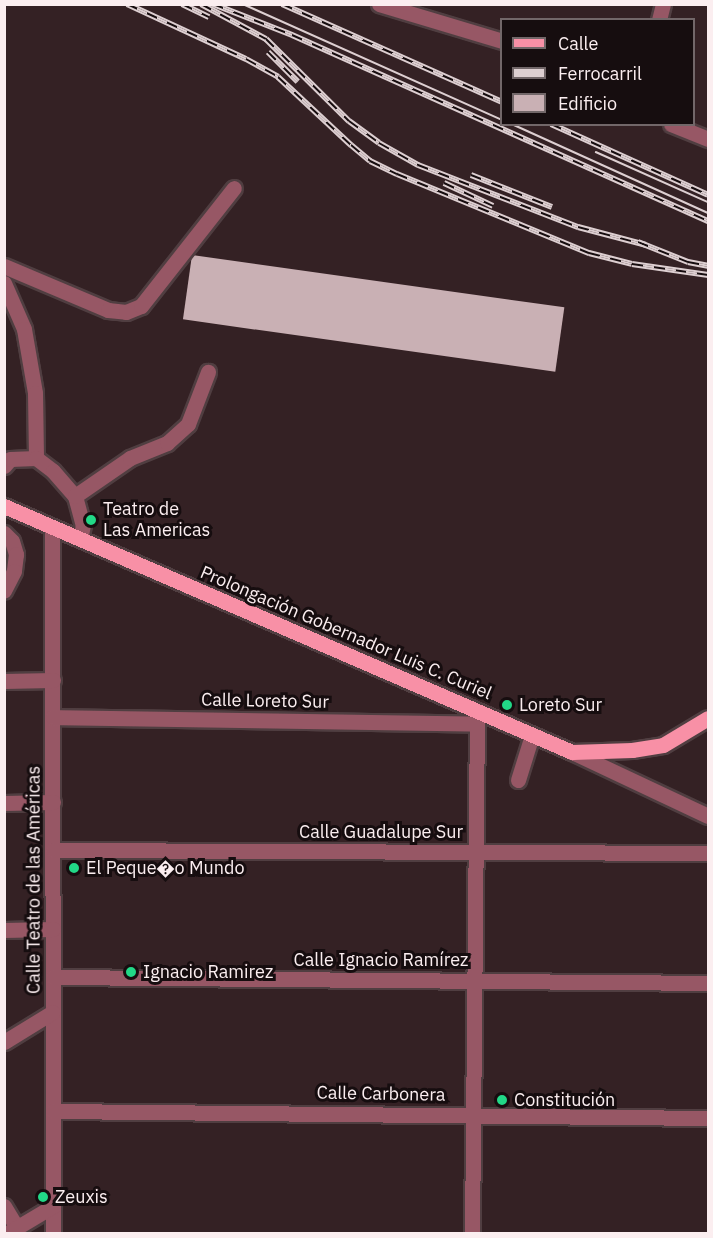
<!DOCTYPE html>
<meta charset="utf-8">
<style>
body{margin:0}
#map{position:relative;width:713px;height:1238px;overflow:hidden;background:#342124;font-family:"IBM Plex Sans",sans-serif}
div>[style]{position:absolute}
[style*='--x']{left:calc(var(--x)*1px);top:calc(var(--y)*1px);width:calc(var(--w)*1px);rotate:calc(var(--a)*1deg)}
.building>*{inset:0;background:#c9b0b4;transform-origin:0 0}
.roads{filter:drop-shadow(2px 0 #503e41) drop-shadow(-2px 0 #503e41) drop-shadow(0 2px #503e41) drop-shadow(0 -2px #503e41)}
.minor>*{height:15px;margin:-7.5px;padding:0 7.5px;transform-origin:7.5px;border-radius:7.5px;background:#975765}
.major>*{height:15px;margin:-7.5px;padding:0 7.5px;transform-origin:7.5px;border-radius:7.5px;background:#f890a6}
.tram>*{height:1.5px;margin:-0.75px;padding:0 0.75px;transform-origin:0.75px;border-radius:0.75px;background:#ddcfd1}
.rail>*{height:6px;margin-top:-3px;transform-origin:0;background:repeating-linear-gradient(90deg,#160d0f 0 11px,#ddcfd1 0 22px);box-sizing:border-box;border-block:2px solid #ddcfd1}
.dots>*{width:16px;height:16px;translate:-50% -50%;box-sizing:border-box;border:3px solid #160d0f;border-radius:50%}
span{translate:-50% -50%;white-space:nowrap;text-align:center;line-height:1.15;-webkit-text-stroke:6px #160d0f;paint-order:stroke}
.poi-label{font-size:18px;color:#fbeef0}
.left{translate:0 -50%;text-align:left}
.street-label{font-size:18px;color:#fbeef0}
.frame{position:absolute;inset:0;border:6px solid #fbeef0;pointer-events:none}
.legend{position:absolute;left:500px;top:18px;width:195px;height:108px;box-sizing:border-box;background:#160d0f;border:2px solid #726769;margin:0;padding:8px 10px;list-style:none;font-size:18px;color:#fbeef0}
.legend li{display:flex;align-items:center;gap:12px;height:30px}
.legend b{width:30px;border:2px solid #726769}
</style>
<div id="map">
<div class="building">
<i style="left:192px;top:255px;width:376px;height:65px;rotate:8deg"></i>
</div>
<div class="roads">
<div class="minor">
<i style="--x:379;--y:4;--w:128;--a:16.7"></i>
<i style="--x:659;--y:20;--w:16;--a:-76"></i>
<i style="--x:671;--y:124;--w:40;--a:22"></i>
<i style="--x:4;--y:266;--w:113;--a:22.9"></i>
<i style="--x:108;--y:310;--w:18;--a:6"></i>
<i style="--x:126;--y:312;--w:16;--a:-22"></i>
<i style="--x:141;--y:306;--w:150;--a:-51.8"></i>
<i style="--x:4;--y:283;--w:50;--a:66.5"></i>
<i style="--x:24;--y:329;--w:65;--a:80.2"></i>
<i style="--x:35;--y:393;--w:65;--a:89.1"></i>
<i style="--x:4;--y:466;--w:9;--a:-49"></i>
<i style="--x:10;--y:459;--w:26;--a:-2"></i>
<i style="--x:36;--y:458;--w:21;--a:37"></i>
<i style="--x:53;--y:471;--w:33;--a:49"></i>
<i style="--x:75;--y:496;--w:30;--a:75"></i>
<i style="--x:83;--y:525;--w:14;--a:102"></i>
<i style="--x:75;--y:496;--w:67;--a:-34.6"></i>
<i style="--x:130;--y:458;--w:40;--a:-22"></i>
<i style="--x:167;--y:443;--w:28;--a:-42"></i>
<i style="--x:188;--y:424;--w:56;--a:-69"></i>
<i style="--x:52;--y:527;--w:707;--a:89.92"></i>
<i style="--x:4;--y:533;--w:11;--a:45"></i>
<i style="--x:12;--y:541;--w:14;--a:73"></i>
<i style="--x:16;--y:554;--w:17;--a:97"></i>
<i style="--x:14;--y:571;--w:22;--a:117"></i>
<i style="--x:4;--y:681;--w:49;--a:-1.2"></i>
<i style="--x:53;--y:717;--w:424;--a:0.9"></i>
<i style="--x:572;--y:752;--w:150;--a:25.2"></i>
<i style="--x:518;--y:780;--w:47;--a:-72.7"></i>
<i style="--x:4;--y:803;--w:49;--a:-1.2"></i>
<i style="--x:53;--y:850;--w:655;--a:0.26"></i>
<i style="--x:4;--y:930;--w:49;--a:-1.2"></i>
<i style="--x:53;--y:977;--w:655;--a:0.52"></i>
<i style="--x:4;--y:1042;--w:57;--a:-31.5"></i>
<i style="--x:53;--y:1111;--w:655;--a:0.61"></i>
<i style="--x:4;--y:1206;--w:26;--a:59"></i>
<i style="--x:6;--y:1234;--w:55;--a:-30.8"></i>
<i style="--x:472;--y:1234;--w:523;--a:-89.45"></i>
</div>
<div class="major">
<i style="--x:4;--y:506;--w:619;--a:23.42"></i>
<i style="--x:572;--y:752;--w:60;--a:-1.9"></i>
<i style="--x:632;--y:750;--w:31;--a:-9"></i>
<i style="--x:663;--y:745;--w:52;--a:-31"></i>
</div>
</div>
<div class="tram">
<i style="--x:243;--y:4;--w:284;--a:24.1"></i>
<i style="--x:512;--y:124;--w:215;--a:24.4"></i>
<i style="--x:596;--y:152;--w:123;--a:24.1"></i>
</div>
<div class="rail">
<i style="--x:127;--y:4;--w:131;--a:24.8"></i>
<i style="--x:246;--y:59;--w:37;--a:29"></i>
<i style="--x:278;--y:77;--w:100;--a:43"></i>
<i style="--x:351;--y:145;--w:25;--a:40"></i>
<i style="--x:370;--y:161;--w:30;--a:26"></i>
<i style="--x:397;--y:174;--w:208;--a:22.4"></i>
<i style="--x:589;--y:253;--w:44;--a:14.3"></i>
<i style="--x:632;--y:264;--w:77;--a:8.2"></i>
<i style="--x:182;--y:4;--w:30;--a:26"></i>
<i style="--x:201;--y:4;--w:74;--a:28.3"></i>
<i style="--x:266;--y:39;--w:117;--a:44.7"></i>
<i style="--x:349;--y:121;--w:37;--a:36"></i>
<i style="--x:379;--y:143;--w:45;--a:29.4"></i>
<i style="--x:418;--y:165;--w:172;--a:21.2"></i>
<i style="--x:578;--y:227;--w:70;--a:14.8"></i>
<i style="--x:213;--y:4;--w:85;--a:21.4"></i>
<i style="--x:292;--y:35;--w:456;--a:24.1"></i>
<i style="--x:282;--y:4;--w:241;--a:24"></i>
<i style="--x:268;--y:52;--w:42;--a:45"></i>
<i style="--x:551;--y:124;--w:172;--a:24.3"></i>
<i style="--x:471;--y:175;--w:87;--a:21.6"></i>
<i style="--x:444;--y:183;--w:54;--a:25.1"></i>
<i style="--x:638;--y:242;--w:54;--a:21.8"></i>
<i style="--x:688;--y:262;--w:20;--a:11"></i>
</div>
<div class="dots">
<i style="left:91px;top:520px;background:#22d887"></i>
<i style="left:507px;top:705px;background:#22d887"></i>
<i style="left:74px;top:868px;background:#22d887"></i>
<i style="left:131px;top:972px;background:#22d887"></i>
<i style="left:502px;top:1100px;background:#22d887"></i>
<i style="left:43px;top:1197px;background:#22d887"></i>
</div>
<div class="poi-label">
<span class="left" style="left:103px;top:520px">Teatro de<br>Las Americas</span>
<span class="left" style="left:519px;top:705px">Loreto Sur</span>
<span class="left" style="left:86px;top:868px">El Peque�o Mundo</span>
<span class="left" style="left:143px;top:972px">Ignacio Ramirez</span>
<span class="left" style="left:514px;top:1100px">Constitución</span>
<span class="left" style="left:55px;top:1197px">Zeuxis</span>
</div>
<div class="street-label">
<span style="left:346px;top:633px;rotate:23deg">Prolongación Gobernador Luis C. Curiel</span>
<span style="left:265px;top:701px;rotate:1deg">Calle Loreto Sur</span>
<span style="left:381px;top:832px">Calle Guadalupe Sur</span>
<span style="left:34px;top:880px;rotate:-90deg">Calle Teatro de las Américas</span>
<span style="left:381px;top:960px">Calle Ignacio Ramírez</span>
<span style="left:381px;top:1094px;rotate:1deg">Calle Carbonera</span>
</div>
<div class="frame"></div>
<ul class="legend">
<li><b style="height:8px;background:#f890a6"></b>Calle</li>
<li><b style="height:8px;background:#ddcfd1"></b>Ferrocarril</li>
<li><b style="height:16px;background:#c9b0b4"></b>Edificio</li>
</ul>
</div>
